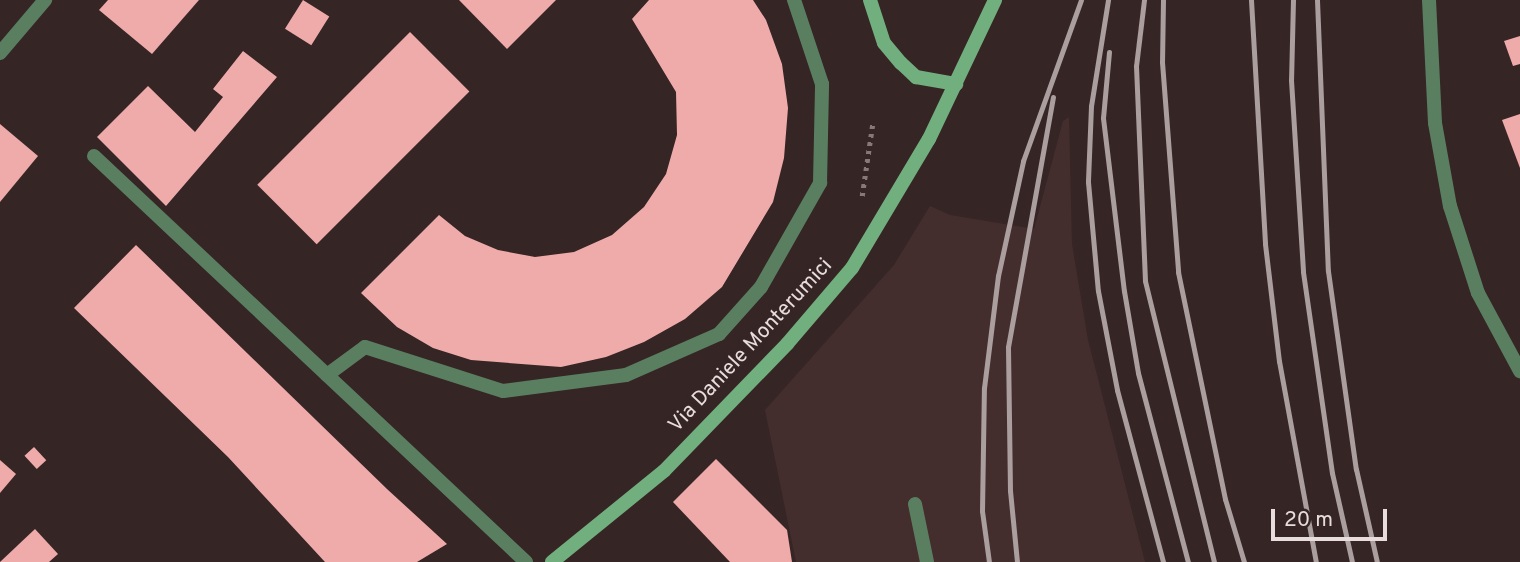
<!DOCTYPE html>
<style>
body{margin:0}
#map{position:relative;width:1520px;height:562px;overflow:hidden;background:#362525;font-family:Overpass,sans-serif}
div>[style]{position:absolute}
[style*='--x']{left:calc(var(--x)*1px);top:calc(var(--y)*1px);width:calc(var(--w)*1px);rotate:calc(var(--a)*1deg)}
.built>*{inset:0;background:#442d2d}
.building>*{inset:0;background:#efabaa;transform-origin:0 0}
.path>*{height:4.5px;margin-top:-2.25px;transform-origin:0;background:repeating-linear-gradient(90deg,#887979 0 3.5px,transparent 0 8.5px)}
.lane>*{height:14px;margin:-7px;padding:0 7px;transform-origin:7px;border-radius:7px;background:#5a7f60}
.street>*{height:14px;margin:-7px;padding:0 7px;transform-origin:7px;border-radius:7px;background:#5a7f60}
.secondary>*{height:14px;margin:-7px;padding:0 7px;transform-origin:7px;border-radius:7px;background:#72af7e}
.rail>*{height:5px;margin:-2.5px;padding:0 2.5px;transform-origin:2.5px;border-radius:2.5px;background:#ab9e9e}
span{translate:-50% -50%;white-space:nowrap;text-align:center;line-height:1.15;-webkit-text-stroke:7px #362525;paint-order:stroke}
.street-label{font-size:21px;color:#e8dcdc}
.scale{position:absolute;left:1271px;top:509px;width:116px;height:32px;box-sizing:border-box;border:4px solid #e8dcdc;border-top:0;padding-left:9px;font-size:21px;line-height:24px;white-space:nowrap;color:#e8dcdc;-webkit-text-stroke:5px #362525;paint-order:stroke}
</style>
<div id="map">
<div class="built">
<i style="clip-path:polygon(1069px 117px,1072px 244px,1088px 340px,1145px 562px,796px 562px,765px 410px,894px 265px,930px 206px,950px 215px,1034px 229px,1063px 121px)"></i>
</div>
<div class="building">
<i style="clip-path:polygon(108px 0,199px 0,152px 54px,99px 10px)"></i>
<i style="left:303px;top:0;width:31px;height:34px;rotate:32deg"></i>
<i style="clip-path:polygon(459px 0,556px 0,507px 49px)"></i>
<i style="clip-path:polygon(649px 0,753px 0,766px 20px,782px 64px,788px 108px,784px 158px,773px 202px,722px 287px,685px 319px,644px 342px,606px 357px,561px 367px,471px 360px,433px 348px,397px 327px,361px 293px,439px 215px,465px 236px,498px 250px,535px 257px,574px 252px,612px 235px,644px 207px,666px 174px,677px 135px,676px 92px,632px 19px)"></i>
<i style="left:410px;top:32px;width:84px;height:216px;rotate:45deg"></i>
<i style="clip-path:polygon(1520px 36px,1520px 64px,1513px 66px,1504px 41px)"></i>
<i style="clip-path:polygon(243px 51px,277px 77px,166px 206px,97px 137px,148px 86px,195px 132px,223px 97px,213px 89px)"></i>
<i style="clip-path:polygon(1520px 114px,1520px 168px,1502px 120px)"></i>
<i style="clip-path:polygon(0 124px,38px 156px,0 202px)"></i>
<i style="clip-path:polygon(136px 245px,387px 489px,447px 544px,417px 562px,325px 562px,228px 457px,74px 308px)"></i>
<i style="left:34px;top:447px;width:18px;height:13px;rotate:47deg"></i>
<i style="clip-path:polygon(716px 459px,787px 530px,792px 562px,730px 562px,673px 502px)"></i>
<i style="clip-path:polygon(0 460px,16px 474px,0 493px)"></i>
<i style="clip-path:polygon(35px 529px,58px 554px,49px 562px,0 562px)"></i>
</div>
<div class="path">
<i style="--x:862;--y:196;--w:76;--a:-81.7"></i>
</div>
<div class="lane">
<i style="--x:94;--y:156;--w:593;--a:43.22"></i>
<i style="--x:327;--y:375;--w:47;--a:-36.4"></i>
<i style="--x:365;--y:347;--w:145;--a:17.7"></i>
<i style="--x:503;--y:391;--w:124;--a:-7.4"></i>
<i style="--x:626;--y:375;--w:102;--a:-23.8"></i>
<i style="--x:719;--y:334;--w:63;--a:-48.2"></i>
<i style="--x:761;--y:287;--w:120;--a:-60.4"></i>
<i style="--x:820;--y:183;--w:99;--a:-88.8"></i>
<i style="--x:822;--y:84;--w:89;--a:-108.4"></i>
<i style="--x:915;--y:504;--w:59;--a:78.3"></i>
</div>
<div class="street">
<i style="--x:1429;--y:0;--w:123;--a:87.2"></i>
<i style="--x:1435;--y:123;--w:84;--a:79.8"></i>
<i style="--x:1450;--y:206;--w:91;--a:72.2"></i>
<i style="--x:1478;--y:293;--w:89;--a:61.7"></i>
<i style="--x:0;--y:53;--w:70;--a:-49.7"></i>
</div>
<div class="secondary">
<i style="--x:870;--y:0;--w:45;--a:72"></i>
<i style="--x:884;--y:43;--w:26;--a:50"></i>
<i style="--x:901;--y:63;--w:21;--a:43"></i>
<i style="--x:916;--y:77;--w:41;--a:9.9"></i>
<i style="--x:552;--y:562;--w:144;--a:-39.1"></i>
<i style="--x:664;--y:471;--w:177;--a:-45.9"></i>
<i style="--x:787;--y:344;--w:100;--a:-49.5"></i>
<i style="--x:852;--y:268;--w:150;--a:-59.2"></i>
<i style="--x:929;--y:139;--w:154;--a:-64.6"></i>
</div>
<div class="rail">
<i style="--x:1108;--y:0;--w:107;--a:99.1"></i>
<i style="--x:1091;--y:106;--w:76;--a:92.3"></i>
<i style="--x:1088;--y:182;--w:109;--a:84.8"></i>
<i style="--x:1098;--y:291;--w:101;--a:79.1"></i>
<i style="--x:1117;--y:390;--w:178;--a:75"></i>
<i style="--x:1144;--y:0;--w:66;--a:96.9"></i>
<i style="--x:1136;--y:66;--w:215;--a:87.6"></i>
<i style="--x:1145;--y:281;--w:289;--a:76.2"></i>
<i style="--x:1163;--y:0;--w:62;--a:90.9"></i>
<i style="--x:1162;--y:62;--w:211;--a:85.6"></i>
<i style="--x:1178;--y:272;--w:232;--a:78.3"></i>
<i style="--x:1225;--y:499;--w:66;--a:73.2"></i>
<i style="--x:1251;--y:0;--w:244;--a:86.7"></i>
<i style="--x:1265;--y:244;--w:118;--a:83.2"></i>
<i style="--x:1279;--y:361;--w:204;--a:79.6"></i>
<i style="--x:1293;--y:0;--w:80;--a:91.4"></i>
<i style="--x:1291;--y:80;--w:192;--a:86.4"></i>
<i style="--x:1303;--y:272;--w:203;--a:81.8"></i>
<i style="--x:1332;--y:473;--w:91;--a:77.3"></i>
<i style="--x:1317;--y:0;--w:271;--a:87.7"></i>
<i style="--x:1328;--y:271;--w:200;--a:82"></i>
<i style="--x:1356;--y:469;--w:95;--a:77.3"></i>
<i style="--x:1109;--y:52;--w:66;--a:95.2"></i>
<i style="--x:1103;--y:118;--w:174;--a:83.1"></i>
<i style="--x:1124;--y:291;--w:83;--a:80.3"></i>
<i style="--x:1138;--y:373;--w:196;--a:75.2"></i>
<i style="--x:989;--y:562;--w:51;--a:-97.8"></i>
<i style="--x:982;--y:511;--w:123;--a:-89.1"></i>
<i style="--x:984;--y:388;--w:113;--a:-82.9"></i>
<i style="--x:998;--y:276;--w:118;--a:-77.7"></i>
<i style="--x:1023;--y:161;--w:171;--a:-70.2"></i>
<i style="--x:1017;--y:562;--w:71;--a:-95.6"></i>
<i style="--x:1010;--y:491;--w:144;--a:-90.8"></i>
<i style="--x:1008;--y:347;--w:254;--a:-79.8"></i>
</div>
<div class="street-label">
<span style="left:751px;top:346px;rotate:-47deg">Via Daniele Monterumici</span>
</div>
<div class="scale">20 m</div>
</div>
